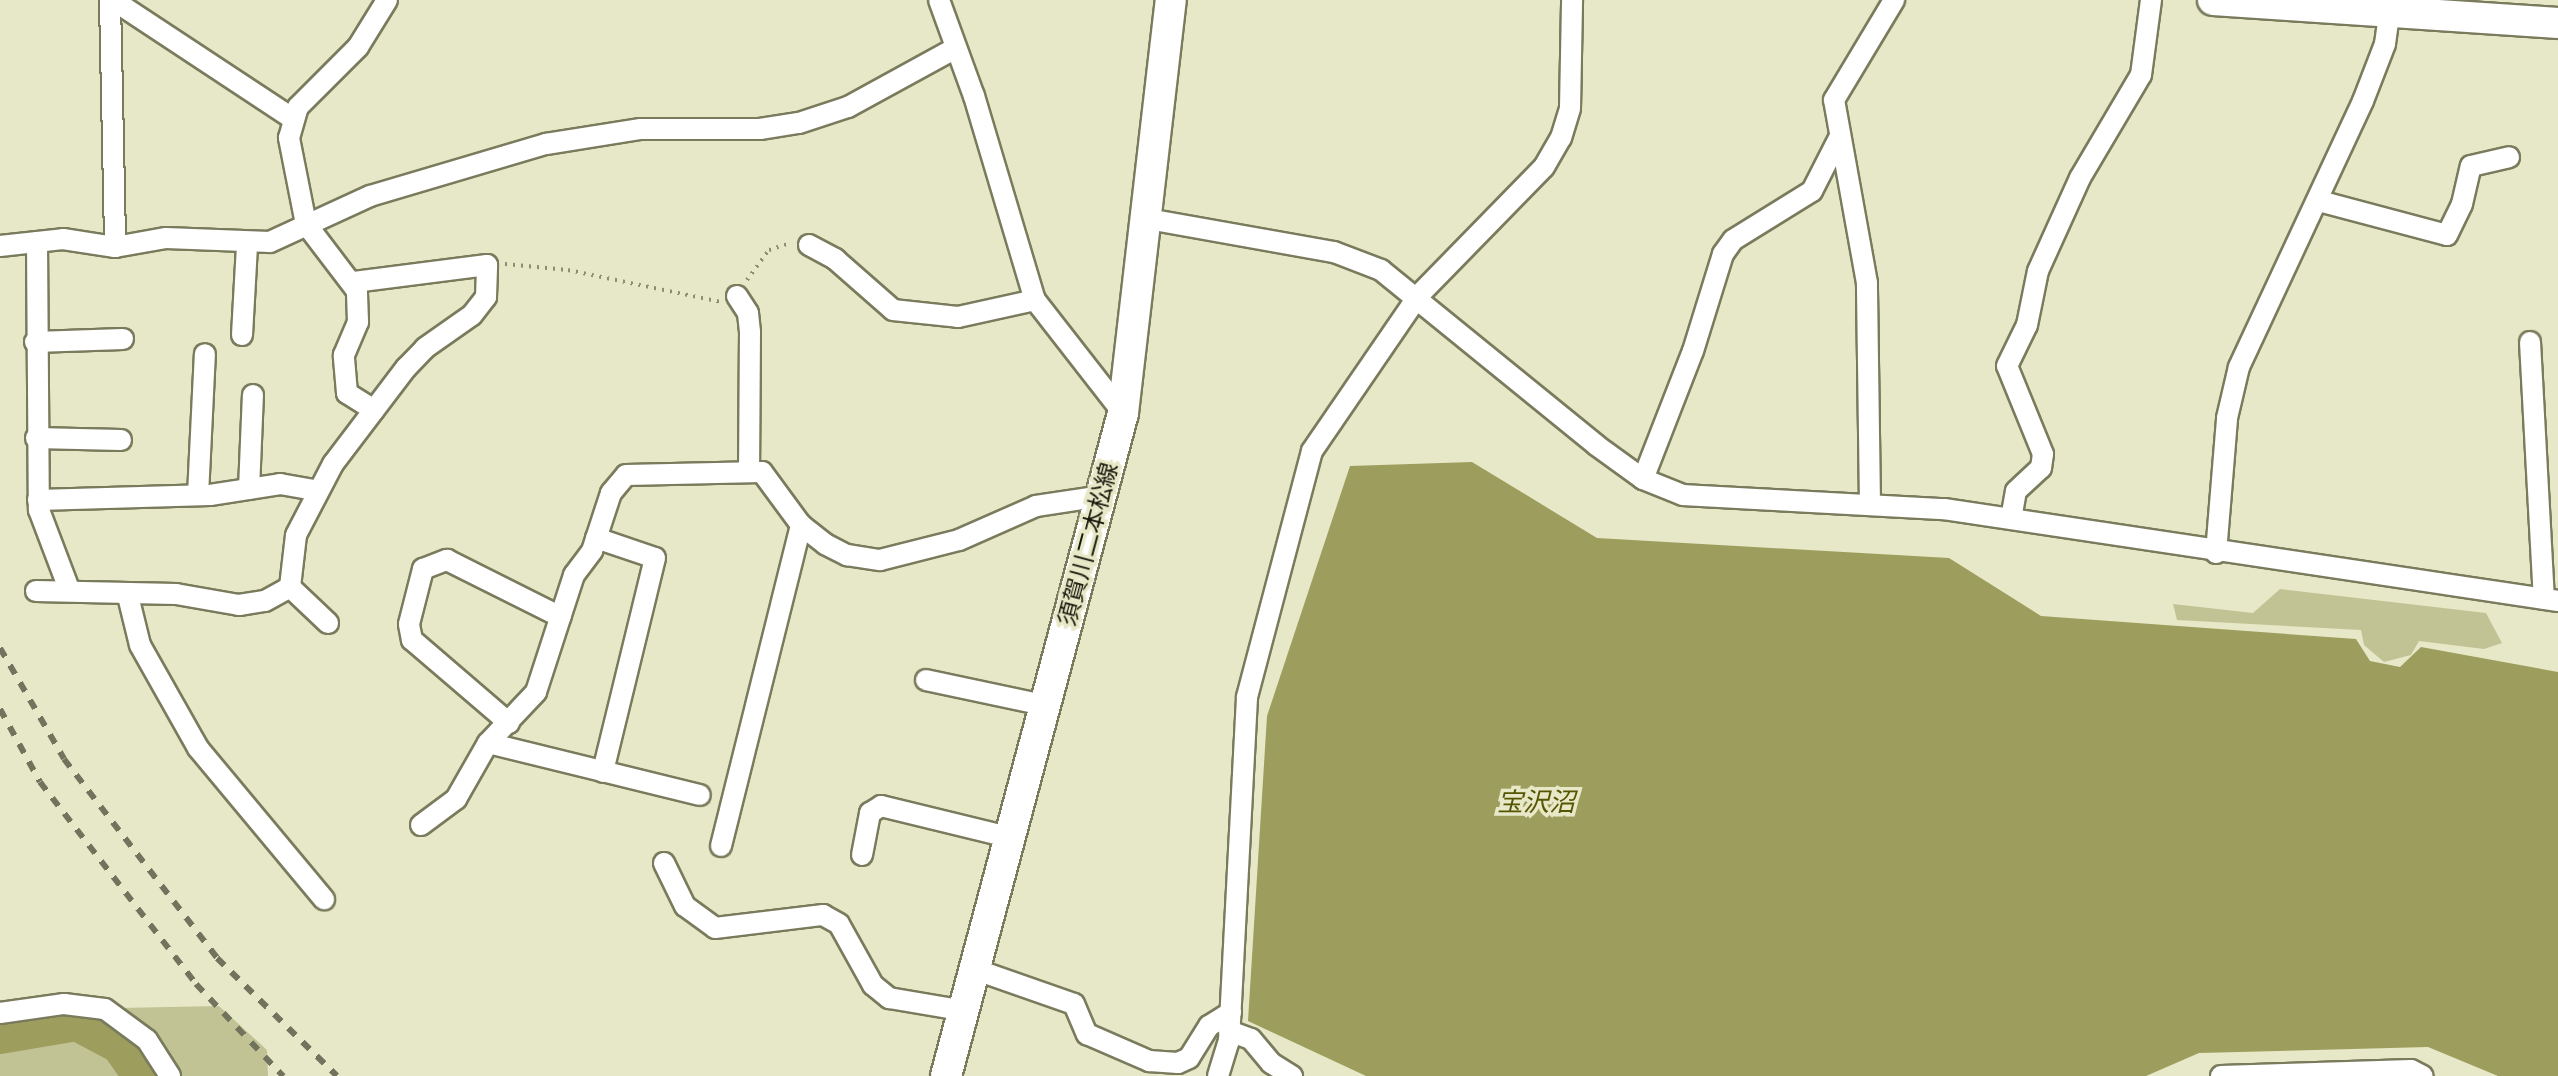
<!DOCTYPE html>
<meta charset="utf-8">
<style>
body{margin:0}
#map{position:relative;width:2558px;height:1076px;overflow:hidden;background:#e7e8c7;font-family:Poppins,"Noto Sans JP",sans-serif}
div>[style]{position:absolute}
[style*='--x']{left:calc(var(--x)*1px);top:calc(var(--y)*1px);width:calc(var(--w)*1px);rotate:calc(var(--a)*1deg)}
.green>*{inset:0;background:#c2c395}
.water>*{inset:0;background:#9d9e5d}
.river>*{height:38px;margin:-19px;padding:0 19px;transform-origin:19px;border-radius:19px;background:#9d9e5d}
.path>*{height:4px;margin-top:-2px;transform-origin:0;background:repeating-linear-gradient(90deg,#8d8d76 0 2px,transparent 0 8px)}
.roads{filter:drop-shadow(2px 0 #7a7b5d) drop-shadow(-2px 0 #7a7b5d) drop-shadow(0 2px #7a7b5d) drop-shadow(0 -2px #7a7b5d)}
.street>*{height:20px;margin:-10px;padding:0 10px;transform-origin:10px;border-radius:10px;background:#fff}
.secondary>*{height:30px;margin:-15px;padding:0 15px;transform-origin:15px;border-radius:15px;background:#fff}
.rail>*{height:6px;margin-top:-3px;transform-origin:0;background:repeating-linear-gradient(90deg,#72735d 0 10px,transparent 0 20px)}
span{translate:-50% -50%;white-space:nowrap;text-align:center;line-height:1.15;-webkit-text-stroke:7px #e7e8c7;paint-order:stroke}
.street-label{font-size:24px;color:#18180c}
.water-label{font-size:26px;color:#565504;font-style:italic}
</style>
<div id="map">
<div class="green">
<i style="clip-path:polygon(2280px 589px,2486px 613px,2502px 643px,2484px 649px,2419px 641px,2411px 655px,2384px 662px,2364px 645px,2361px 630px,2177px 620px,2173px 604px,2253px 613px)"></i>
<i style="clip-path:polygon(0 1002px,69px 1009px,219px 1006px,267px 1050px,268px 1076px,0 1076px)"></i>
</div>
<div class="water">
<i style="clip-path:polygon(1472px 462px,1597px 538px,1949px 558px,2041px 616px,2356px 639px,2370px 661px,2400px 667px,2421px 647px,2558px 672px,2558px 1076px,2498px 1076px,2428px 1047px,2199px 1053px,2146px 1076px,1366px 1076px,1248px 1021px,1267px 716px,1350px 466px)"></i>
</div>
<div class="river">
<i style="--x:0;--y:1035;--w:78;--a:-9.6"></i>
<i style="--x:77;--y:1022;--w:49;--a:28.1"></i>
<i style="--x:120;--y:1045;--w:38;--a:55"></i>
</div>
<div class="path">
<i style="--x:505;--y:264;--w:63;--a:5.4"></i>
<i style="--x:568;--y:270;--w:156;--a:11.8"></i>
<i style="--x:747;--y:280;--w:37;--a:-54"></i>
<i style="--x:769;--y:250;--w:22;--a:-18"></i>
</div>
<div class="roads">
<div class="street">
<i style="--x:110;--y:0;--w:247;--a:88.8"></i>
<i style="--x:113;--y:0;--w:214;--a:33.4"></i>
<i style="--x:939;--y:0;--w:102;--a:70"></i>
<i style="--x:974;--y:96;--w:213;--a:73.4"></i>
<i style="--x:1035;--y:300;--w:143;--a:52.1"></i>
<i style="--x:2319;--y:201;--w:132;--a:14.9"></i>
<i style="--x:2447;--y:235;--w:34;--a:-64"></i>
<i style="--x:2462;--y:204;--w:39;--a:-77"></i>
<i style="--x:2471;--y:166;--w:39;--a:-13"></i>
<i style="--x:1148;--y:219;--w:189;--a:10.1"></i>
<i style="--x:1334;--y:252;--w:50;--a:21"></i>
<i style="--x:1381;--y:270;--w:277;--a:39.1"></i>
<i style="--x:1596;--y:445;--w:58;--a:35.9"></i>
<i style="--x:1643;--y:479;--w:43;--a:21.8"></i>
<i style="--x:1683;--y:495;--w:261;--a:3.1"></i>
<i style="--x:1944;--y:509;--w:621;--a:8.52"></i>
<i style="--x:37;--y:242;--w:268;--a:89.6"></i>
<i style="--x:39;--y:510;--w:85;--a:69.2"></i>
<i style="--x:809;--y:245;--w:30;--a:28"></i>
<i style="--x:835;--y:259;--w:77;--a:41.3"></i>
<i style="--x:893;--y:310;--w:65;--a:6.1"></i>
<i style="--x:958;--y:317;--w:79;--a:-12.4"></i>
<i style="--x:0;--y:246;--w:63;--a:-6.3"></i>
<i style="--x:63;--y:239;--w:53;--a:8.7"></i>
<i style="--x:115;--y:247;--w:52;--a:-10"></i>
<i style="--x:166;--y:238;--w:104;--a:2.2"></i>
<i style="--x:270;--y:242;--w:110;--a:-24.7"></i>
<i style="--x:370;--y:196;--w:184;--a:-16.5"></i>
<i style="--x:546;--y:144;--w:96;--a:-9"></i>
<i style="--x:641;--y:129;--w:119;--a:0"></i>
<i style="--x:760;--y:129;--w:39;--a:-9"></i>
<i style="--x:799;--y:123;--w:52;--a:-18.1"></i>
<i style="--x:848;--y:107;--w:121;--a:-28.7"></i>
<i style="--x:737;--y:296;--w:20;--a:57"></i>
<i style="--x:748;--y:313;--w:19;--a:84"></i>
<i style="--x:750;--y:332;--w:138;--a:90.4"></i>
<i style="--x:242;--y:335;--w:90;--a:-86.8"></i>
<i style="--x:35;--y:342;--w:88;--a:-2"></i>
<i style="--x:2530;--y:342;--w:257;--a:86.9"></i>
<i style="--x:374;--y:410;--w:32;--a:-148"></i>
<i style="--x:347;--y:393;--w:38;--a:-95"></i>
<i style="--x:344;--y:355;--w:36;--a:-67"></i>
<i style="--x:358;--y:322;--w:31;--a:-92"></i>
<i style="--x:357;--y:291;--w:84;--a:-127.3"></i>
<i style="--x:306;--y:224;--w:88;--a:-101.2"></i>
<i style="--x:289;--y:138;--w:32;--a:-74"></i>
<i style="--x:298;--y:107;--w:85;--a:-45"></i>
<i style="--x:358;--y:47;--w:55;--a:-58.3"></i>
<i style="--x:36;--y:438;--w:85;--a:1.3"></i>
<i style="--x:1643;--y:479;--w:137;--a:-68.7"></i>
<i style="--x:1693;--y:351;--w:102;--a:-72.8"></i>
<i style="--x:1723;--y:254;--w:17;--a:-54"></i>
<i style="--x:1733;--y:240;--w:93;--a:-31.8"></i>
<i style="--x:1812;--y:191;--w:59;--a:-63"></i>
<i style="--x:249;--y:489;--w:94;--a:-87.6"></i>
<i style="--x:198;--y:495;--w:141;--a:-87.2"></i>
<i style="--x:38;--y:500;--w:172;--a:-1.7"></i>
<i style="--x:210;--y:495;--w:71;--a:-8.9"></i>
<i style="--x:280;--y:484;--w:39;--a:10"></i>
<i style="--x:1870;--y:504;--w:221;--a:-90.8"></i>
<i style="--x:1867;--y:283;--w:186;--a:-100.2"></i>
<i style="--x:1834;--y:100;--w:117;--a:-59"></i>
<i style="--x:2011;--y:519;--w:28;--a:-80"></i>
<i style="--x:2016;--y:491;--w:34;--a:-43"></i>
<i style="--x:2041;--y:468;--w:14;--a:-82"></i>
<i style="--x:2043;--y:454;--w:95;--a:-112.2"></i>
<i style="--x:2007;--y:366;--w:46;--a:-64"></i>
<i style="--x:2027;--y:325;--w:55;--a:-78.5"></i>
<i style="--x:2038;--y:271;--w:102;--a:-65.7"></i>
<i style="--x:2080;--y:178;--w:120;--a:-59.4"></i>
<i style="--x:2141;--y:75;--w:76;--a:-82.4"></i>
<i style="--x:596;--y:538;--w:62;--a:18.7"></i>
<i style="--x:655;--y:558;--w:220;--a:103.7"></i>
<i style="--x:2216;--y:553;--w:135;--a:-85.3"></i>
<i style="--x:2227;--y:418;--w:52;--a:-76.8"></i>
<i style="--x:2239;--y:367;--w:293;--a:-65"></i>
<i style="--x:2363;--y:101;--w:61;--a:-68.9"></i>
<i style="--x:2385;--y:44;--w:44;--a:-82.2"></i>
<i style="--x:36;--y:591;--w:140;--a:1.2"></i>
<i style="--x:176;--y:594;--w:64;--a:9.9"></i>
<i style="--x:239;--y:605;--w:26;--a:-9"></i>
<i style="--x:265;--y:601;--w:29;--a:-29"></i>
<i style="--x:128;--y:596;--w:50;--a:76.2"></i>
<i style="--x:140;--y:645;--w:118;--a:60.6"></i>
<i style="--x:198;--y:748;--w:197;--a:50.2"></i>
<i style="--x:328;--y:623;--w:52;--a:-136.5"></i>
<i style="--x:290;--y:587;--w:52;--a:-83.4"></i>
<i style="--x:296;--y:535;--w:80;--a:-62.5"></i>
<i style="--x:333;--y:464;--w:121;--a:-52.8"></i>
<i style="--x:406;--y:368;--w:28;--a:-46"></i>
<i style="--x:425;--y:348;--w:57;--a:-35.1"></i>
<i style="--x:472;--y:315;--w:23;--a:-52"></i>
<i style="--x:486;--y:297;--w:32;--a:-88"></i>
<i style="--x:487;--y:265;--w:134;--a:172.7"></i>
<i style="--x:926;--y:680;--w:121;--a:12"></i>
<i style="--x:509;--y:723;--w:128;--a:-139.4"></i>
<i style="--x:412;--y:640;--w:16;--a:-101"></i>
<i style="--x:409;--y:624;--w:57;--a:-75.7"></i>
<i style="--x:423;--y:569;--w:26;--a:-21"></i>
<i style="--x:447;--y:560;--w:127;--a:26.6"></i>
<i style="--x:488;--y:743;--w:218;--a:13.8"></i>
<i style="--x:421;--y:825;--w:44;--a:-36.6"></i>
<i style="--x:456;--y:799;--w:64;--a:-60.3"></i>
<i style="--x:488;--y:743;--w:70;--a:-46.7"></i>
<i style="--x:536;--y:692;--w:123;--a:-72"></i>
<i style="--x:574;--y:575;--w:30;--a:-53"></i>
<i style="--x:592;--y:551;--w:61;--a:-71.9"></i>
<i style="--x:611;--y:493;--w:23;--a:-50"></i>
<i style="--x:626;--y:475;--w:136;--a:-1.3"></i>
<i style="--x:762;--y:472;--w:66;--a:53.7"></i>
<i style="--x:801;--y:525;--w:31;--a:38"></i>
<i style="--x:825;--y:544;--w:25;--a:27"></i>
<i style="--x:847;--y:555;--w:33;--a:9"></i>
<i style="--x:880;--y:560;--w:81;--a:-14.2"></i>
<i style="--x:959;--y:540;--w:84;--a:-23.8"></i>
<i style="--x:1036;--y:506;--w:66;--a:-8.7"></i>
<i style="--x:721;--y:846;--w:331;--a:-76"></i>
<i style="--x:862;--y:855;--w:43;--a:-79.2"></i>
<i style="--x:870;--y:813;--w:13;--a:-32"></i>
<i style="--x:881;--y:806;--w:131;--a:13.7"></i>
<i style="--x:664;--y:863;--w:48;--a:64"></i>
<i style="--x:685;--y:906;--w:37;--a:36"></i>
<i style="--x:715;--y:928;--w:109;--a:-6.9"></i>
<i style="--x:823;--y:915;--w:18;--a:29"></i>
<i style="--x:839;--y:924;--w:70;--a:60.9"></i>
<i style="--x:873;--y:985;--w:21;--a:39"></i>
<i style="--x:889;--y:998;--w:72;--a:9.6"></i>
<i style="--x:971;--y:968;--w:109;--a:19.3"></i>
<i style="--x:1074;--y:1004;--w:33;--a:67"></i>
<i style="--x:1087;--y:1034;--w:68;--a:23.5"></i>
<i style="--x:1149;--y:1061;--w:29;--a:4"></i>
<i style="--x:1178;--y:1063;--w:12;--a:-24"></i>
<i style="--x:1189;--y:1058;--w:38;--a:-58"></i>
<i style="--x:1209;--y:1026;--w:26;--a:-32"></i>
<i style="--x:0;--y:1013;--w:65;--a:-8"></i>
<i style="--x:64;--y:1004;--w:41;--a:7"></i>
<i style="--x:105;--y:1009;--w:52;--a:36.4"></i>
<i style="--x:147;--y:1040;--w:43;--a:57.4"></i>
<i style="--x:1229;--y:1031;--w:23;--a:20"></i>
<i style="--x:1251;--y:1039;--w:31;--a:50"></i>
<i style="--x:1271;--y:1063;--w:25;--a:32"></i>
<i style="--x:1218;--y:1076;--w:37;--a:-73"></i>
<i style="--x:1229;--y:1041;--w:344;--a:-87"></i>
<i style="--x:1247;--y:697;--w:254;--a:-75.2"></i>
<i style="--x:1312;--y:451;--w:188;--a:-55.6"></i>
<i style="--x:1418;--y:296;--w:180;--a:-45.7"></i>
<i style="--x:1544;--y:167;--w:34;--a:-60"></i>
<i style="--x:1561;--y:138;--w:31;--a:-73"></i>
<i style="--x:1570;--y:108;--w:108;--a:-88.9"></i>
<i style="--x:2221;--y:1076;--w:190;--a:-1.8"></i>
<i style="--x:2411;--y:1070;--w:13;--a:27"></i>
</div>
<div class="secondary">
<i style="--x:2213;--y:0;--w:346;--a:3.8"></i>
<i style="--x:946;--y:1076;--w:686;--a:-75.05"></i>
<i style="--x:1123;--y:413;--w:416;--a:-83.4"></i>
</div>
</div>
<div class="rail">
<i style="--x:0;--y:648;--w:128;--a:60"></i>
<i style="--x:64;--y:759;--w:251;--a:52.4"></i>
<i style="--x:217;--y:958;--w:168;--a:44.5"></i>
<i style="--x:0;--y:709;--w:83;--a:61.3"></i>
<i style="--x:40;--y:782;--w:255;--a:52.3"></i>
<i style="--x:196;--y:984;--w:127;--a:46.6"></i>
</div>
<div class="street-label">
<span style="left:1088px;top:544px;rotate:-75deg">須賀川二本松線</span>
</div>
<div class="water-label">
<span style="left:1536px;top:803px">宝沢沼</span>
</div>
</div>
